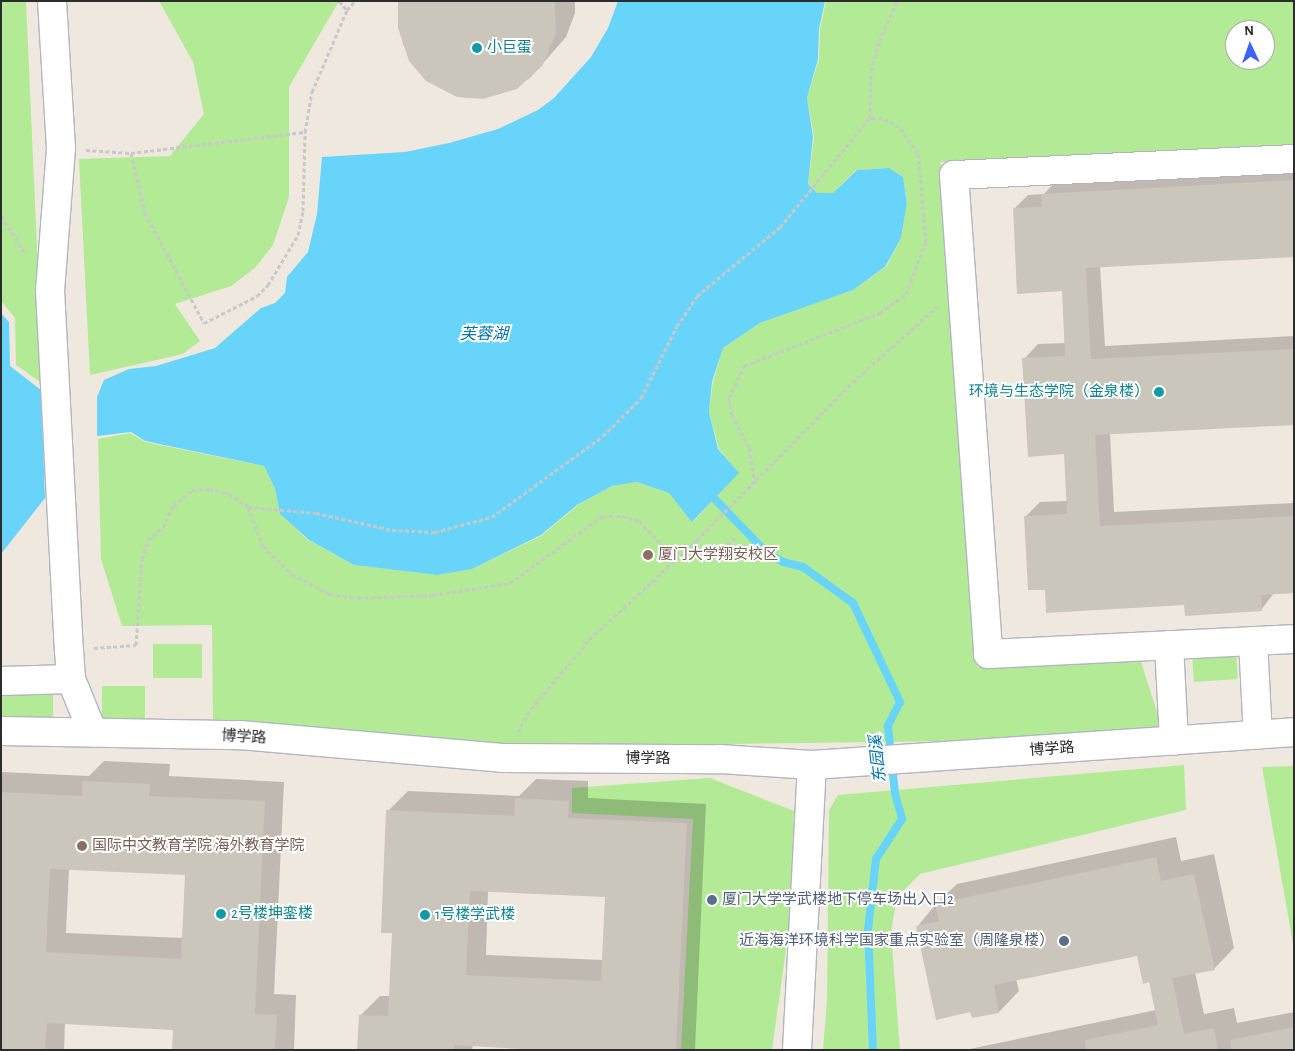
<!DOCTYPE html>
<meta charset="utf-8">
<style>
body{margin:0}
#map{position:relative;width:1295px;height:1051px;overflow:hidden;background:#efe8de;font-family:"Alegreya Sans","Noto Sans SC",sans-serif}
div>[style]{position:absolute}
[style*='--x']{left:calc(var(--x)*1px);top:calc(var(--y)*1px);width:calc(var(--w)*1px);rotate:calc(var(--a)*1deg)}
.green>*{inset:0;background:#b3ea96;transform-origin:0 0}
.water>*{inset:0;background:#68d4fa}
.shadow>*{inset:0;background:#0003}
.stream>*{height:8px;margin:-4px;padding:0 4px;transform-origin:4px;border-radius:4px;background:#68d4fa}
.building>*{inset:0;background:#cac6bc}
.path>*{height:3px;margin-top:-1.5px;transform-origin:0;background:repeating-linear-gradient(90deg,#c8c8c8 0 4px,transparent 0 6.5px)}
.roads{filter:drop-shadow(1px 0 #b2b5c1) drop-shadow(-1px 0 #b2b5c1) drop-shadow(0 1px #b2b5c1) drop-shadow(0 -1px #b2b5c1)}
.minor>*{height:28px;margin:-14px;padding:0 14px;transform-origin:14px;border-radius:14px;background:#fff}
.dots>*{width:14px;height:14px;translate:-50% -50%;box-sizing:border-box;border:2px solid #fff;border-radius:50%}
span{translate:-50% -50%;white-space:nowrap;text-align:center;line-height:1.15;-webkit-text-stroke:4px #fff;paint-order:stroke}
.culture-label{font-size:15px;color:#0d838f}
.left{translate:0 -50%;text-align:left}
.right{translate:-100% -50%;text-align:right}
.education-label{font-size:15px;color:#785e54}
.street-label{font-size:15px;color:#2c2c2c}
.service-label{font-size:15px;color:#4e5e75}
.water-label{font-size:16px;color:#0172ac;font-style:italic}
.frame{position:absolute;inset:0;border:2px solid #2c2c2c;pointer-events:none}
.north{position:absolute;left:1225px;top:20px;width:50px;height:50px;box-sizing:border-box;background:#fff;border:1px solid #ababab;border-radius:50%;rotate:357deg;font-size:14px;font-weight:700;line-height:20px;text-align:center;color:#2c2c2c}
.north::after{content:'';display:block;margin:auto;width:18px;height:22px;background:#3b61ff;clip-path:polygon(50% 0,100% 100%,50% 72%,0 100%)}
</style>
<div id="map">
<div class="green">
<i style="clip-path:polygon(1px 1px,26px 1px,43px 384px,16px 365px,15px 318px,1px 301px)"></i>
<i style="clip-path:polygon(159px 1px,339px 1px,289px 87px,289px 197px,273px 245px,255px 268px,231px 286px,175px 304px,200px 341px,183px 354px,90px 375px,79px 159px,170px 156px,204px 114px,193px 62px)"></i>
<i style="clip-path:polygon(evenodd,826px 1px,1294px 1px,1294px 145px,940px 162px,944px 172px,977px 667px,1139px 655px,1163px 731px,958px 741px,493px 747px,213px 720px,212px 625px,122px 626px,101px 559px,98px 439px,130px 433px,145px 442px,264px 466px,275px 489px,280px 514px,308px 540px,354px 565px,437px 575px,472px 569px,541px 536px,578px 505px,612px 486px,637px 482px,669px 493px,693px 522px,738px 473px,719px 449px,709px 412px,713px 382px,723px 348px,760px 323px,853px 290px,886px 267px,901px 238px,907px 203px,903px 177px,889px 168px,856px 170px,833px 193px,817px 193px,808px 184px,814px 137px,807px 98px,819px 59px,820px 29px,826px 1px,1235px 30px,1265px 30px,1265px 60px,1235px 60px,1235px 30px)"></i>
<i style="left:153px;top:644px;width:49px;height:34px"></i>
<i style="left:1236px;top:653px;width:26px;height:44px;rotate:86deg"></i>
<i style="left:53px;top:682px;width:35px;height:51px;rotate:90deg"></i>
<i style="left:102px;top:686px;width:43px;height:33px"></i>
<i style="clip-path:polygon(1184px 765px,1186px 810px,920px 874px,897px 897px,891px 932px,900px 1050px,823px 1050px,827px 1001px,829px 810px,838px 795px)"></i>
<i style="clip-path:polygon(1294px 766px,1294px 944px,1293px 944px,1262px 767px)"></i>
<i style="clip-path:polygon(710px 778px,794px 811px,789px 928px,772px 1050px,681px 1050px,693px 819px,572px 813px,572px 788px)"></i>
</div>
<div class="water">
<i style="clip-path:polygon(618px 1px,825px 1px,819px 29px,818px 59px,807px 98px,813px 137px,808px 184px,817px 193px,833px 193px,857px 170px,889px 168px,903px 177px,907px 203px,901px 238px,885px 267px,853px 290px,760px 323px,723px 348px,712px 382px,709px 412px,718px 449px,739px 473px,692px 522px,669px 493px,637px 482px,612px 486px,577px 505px,541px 535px,472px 569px,437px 575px,354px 565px,309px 540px,280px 514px,275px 489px,264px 466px,145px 441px,131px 432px,97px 436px,97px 397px,104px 380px,129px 369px,156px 366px,215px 348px,261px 308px,275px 303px,285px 293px,287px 277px,308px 252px,317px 214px,322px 157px,405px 152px,449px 143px,498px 129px,538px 110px,554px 98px,591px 57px,608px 28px)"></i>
<i style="clip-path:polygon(1px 313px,9px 322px,10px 366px,41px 390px,45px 498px,1px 554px)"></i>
</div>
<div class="shadow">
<i style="clip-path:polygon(402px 1px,575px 1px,575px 13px,566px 37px,530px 78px,500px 94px,467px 97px,442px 89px,421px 74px,403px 44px,399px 10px)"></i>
<i style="clip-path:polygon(1294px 167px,1294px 256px,1100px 266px,1105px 346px,1294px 336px,1294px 423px,1110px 433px,1114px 512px,1294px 503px,1294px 591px,1275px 592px,1261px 610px,1046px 588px,1025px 517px,1040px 502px,1068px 501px,1065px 453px,1024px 359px,1038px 344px,1066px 343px,1063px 290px,1014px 209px,1028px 195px,1044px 194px,1057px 180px)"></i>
<i style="clip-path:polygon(evenodd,104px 761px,170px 764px,169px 776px,284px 782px,274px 994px,296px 995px,294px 1050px,173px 1050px,174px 1029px,65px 1023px,64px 1050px,1px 1050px,1px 772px,89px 776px,104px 761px,69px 869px,187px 874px,183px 938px,66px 933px,69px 869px)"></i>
<i style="clip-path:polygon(evenodd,536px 779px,588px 781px,588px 798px,706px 804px,695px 1050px,564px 1050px,473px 1045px,472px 1050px,358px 1050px,360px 1016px,380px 996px,391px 996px,393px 932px,388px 811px,408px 791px,519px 796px,536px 779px,488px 891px,606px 896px,603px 960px,486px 955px,488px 891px)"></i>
<i style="clip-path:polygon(1176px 837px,1181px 861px,1214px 854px,1234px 948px,1214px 969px,1195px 972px,1204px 1014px,1234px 1008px,1237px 1023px,1294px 1012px,1294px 1050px,965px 1050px,1156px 1010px,1150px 981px,1138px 955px,1016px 979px,1019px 991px,999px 1012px,971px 1010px,917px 927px,936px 904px,957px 884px)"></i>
</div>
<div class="stream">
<i style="--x:708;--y:492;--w:83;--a:46"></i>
<i style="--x:766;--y:552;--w:20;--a:30"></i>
<i style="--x:783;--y:562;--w:21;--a:14"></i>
<i style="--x:803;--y:567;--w:62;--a:35.8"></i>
<i style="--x:853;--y:603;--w:110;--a:64.6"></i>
<i style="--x:900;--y:702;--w:27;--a:117"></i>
<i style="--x:888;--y:726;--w:68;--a:84.1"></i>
<i style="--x:895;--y:794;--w:26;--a:74"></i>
<i style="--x:902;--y:819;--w:48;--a:123"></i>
<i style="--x:876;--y:859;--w:71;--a:96.4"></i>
<i style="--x:868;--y:930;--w:120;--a:87.6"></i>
</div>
<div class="building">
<i style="clip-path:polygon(398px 1px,555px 1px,556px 34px,542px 66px,517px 89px,483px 99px,457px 97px,426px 81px,409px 61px,398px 28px)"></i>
<i style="clip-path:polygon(1294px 180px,1294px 257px,1086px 268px,1091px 359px,1294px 349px,1294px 425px,1095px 435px,1100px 526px,1294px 516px,1294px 593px,1261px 595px,1262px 611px,1185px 616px,1184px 605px,1046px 613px,1045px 590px,1028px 590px,1024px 516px,1067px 514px,1064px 454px,1028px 457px,1022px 358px,1065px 356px,1062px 291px,1017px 294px,1013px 208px,1042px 207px,1041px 194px)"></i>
<i style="clip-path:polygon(evenodd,82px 781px,150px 784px,149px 796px,265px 801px,255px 1014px,277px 1015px,275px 1050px,172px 1050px,173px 1030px,47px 1023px,45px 1050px,1px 1050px,1px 792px,82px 796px,82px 781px,50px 869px,185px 875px,181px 959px,46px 952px,50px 869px)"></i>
<i style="clip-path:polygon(evenodd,515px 798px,569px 801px,568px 818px,687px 823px,676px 1050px,540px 1050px,454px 1045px,454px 1050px,357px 1050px,359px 1015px,388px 1016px,392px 933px,381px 933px,386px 810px,514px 816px,515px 798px,470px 891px,605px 897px,601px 981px,466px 975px,470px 891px)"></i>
<i style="clip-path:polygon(1156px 857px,1161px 881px,1194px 874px,1215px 970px,1172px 978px,1184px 1034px,1214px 1028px,1218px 1050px,1086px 1050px,1085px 1040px,1158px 1025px,1149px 982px,1143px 984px,1137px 956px,994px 985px,999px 1013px,972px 1018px,970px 1012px,936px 1020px,916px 926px,939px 921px,935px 904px)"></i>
<i style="clip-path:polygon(1294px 1027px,1294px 1050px,1231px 1050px,1230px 1040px)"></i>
</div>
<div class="path">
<i style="--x:339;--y:1;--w:12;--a:48"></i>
<i style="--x:86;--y:150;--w:45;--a:3.8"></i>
<i style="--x:131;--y:153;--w:175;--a:-6.9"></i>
<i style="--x:131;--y:153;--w:62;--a:76.9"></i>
<i style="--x:145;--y:213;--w:125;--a:61.8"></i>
<i style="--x:204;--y:323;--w:59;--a:-27"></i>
<i style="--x:257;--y:296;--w:16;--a:-45"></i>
<i style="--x:268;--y:285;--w:58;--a:-59"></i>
<i style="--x:298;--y:235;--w:25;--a:-78"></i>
<i style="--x:303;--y:211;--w:79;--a:-88.5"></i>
<i style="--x:305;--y:132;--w:41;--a:-80.1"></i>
<i style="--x:312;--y:92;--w:89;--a:-66.9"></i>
<i style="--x:347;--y:10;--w:12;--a:-48"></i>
<i style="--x:1;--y:216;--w:44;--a:57"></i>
<i style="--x:755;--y:484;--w:37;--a:-99"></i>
<i style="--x:749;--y:447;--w:36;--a:-118"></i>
<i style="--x:732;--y:415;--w:17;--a:-100"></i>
<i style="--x:729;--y:398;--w:35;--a:-65"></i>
<i style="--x:744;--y:366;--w:146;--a:-21.3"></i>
<i style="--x:880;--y:313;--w:32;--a:-36"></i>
<i style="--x:906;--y:294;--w:56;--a:-69"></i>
<i style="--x:926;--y:242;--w:89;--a:-95.1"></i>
<i style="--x:918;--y:153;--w:32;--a:-126"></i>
<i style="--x:899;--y:127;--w:19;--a:-152"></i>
<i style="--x:882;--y:118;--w:12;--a:180"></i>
<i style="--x:248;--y:507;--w:42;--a:69"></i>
<i style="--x:263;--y:546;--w:40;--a:44"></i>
<i style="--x:292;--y:574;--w:43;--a:27.8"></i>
<i style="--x:330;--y:594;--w:28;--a:8"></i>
<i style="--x:358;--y:598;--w:75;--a:-2.3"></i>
<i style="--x:433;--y:595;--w:78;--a:-8.9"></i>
<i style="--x:510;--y:583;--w:115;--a:-35.8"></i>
<i style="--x:603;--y:516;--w:19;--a:0"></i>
<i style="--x:622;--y:516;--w:18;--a:16"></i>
<i style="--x:639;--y:521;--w:54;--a:45.7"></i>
<i style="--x:694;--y:544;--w:14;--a:34"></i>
<i style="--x:706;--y:552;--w:10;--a:-6"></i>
<i style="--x:716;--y:551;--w:23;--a:-34"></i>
<i style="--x:94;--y:648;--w:42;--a:-4.1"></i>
<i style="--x:136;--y:645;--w:86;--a:-86"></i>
<i style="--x:142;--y:559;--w:20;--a:-72"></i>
<i style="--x:148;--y:540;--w:20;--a:-41"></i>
<i style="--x:163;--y:527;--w:23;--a:-65"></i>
<i style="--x:173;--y:506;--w:25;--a:-40"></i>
<i style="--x:192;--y:490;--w:17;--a:-3"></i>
<i style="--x:209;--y:489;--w:21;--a:14"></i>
<i style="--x:229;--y:494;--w:23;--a:34"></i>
<i style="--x:248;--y:507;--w:68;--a:5"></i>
<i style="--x:316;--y:513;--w:78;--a:12.6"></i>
<i style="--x:392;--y:530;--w:43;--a:2.7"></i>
<i style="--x:435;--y:532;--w:59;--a:-14.7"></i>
<i style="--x:492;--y:517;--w:137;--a:-36.1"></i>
<i style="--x:603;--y:436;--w:54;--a:-45"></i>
<i style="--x:641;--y:398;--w:80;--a:-63.4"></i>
<i style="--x:677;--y:326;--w:36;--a:-56"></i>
<i style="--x:697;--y:296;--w:108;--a:-39.7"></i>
<i style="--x:780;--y:227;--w:141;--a:-50.5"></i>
<i style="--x:870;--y:118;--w:47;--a:-88.8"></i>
<i style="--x:871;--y:71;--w:31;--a:-75"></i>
<i style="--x:879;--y:41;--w:44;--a:-65.8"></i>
<i style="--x:518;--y:732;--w:26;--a:-61"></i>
<i style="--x:531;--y:709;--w:92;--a:-49.9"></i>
<i style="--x:590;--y:639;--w:146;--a:-42.8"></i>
<i style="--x:697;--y:540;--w:222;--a:-45.4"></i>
<i style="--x:853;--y:382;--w:113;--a:-41.8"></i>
</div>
<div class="roads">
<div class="minor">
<i style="--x:52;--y:1;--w:147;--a:86.5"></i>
<i style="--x:61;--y:148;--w:142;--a:94.4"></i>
<i style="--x:50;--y:290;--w:361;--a:87"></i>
<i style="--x:69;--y:650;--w:29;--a:86"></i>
<i style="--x:71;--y:679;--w:58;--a:67.8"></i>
<i style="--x:1294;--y:159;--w:340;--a:177.3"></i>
<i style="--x:954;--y:175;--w:480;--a:85.9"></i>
<i style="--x:988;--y:654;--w:306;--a:-2.8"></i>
<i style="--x:1253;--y:641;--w:94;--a:87"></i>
<i style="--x:1169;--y:645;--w:96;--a:87"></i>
<i style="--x:1;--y:681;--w:70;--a:-1.6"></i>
<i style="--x:1;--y:731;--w:239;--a:1"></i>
<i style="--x:240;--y:735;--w:263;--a:5"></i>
<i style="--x:502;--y:758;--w:218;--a:0.3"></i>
<i style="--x:720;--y:759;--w:92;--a:3.7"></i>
<i style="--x:812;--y:765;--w:483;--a:-3.9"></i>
<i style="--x:797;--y:1050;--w:285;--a:-87"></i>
</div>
</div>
<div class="dots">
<i style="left:477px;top:48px;background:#0f9aa8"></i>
<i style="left:1159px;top:392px;background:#0f9aa8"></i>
<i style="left:648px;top:555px;background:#8d6e63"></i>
<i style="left:82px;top:846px;background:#8d6e63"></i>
<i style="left:712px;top:900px;background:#5c6f8a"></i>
<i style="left:221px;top:914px;background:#0f9aa8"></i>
<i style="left:425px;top:915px;background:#0f9aa8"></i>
<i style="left:1064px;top:941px;background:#5c6f8a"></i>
</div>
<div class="culture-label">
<span class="left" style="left:487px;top:48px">小巨蛋</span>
<span class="right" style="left:1149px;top:392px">环境与生态学院（金泉楼）</span>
<span class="left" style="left:231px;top:914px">2号楼坤銮楼</span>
<span class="left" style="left:435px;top:915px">1号楼学武楼</span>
</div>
<div class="education-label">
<span class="left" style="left:658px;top:555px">厦门大学翔安校区</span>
<span class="left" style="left:92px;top:846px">国际中文教育学院 海外教育学院</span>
</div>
<div class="street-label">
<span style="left:244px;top:737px;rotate:3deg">博学路</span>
<span style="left:1052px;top:749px;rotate:-4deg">博学路</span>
<span style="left:648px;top:759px">博学路</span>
</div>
<div class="service-label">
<span class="left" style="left:722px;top:900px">厦门大学学武楼地下停车场出入口2</span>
<span class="right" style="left:1054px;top:941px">近海海洋环境科学国家重点实验室（周隆泉楼）</span>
</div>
<div class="water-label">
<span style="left:484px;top:334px">芙蓉湖</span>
<span style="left:878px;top:759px;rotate:-96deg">东园溪</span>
</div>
<div class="frame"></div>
<div class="north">N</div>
</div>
